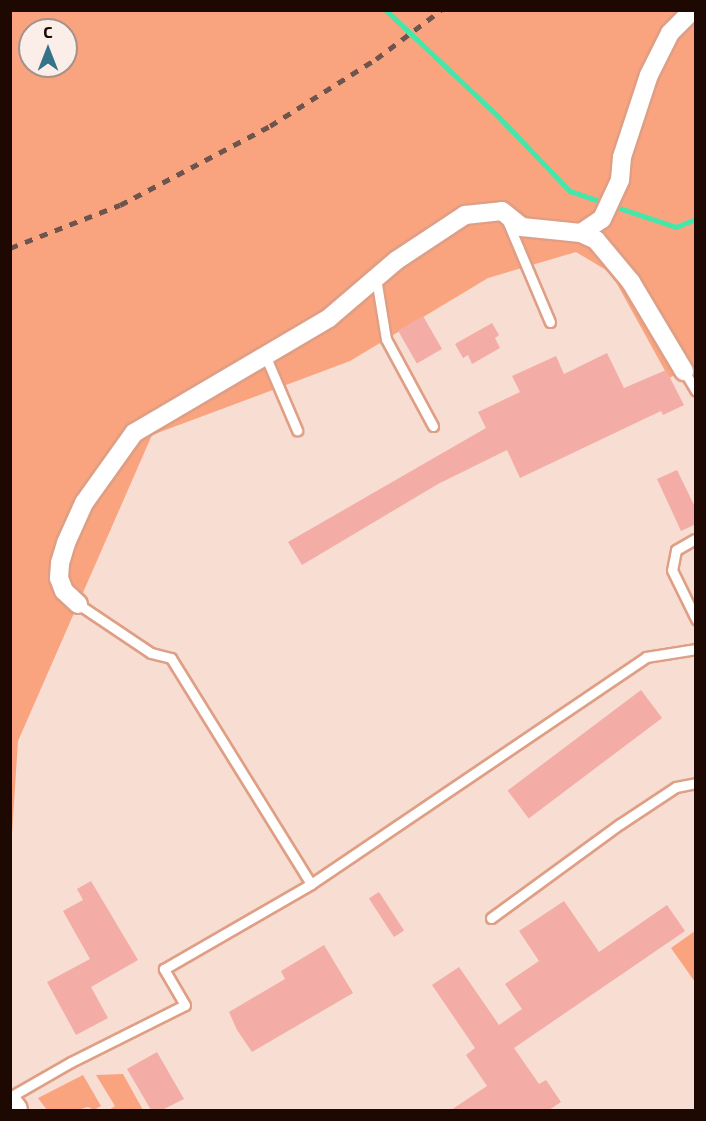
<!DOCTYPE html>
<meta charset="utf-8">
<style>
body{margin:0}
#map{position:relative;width:706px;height:1121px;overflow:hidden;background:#f8ddd2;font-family:"Exo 2",sans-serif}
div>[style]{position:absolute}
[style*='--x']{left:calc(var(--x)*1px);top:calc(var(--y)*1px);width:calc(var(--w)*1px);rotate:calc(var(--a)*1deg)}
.green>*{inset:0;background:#faa37f}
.stream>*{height:4.5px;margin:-2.25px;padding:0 2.25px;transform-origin:2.25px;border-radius:2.25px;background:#44e7a9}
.building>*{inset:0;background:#f4aca7;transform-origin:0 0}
.roads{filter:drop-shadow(2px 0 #df9f85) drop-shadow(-2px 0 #df9f85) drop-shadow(0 2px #df9f85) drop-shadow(0 -2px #df9f85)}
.lane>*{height:9px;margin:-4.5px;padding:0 4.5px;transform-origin:4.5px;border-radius:4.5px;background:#fff}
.street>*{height:18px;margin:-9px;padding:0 9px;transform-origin:9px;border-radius:9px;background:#fff}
.secondary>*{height:26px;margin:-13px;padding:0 13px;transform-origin:13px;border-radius:13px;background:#fff}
.rail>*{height:4.5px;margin-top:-2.25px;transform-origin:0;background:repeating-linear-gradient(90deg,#6d554d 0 8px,transparent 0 16px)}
span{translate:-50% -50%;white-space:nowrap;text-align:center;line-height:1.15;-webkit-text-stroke:4.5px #fbede7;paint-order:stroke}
.frame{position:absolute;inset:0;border:12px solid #1e0802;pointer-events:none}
.north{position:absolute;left:18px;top:18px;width:60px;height:60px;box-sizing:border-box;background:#fbede7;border:2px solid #a3918b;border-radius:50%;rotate:0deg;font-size:16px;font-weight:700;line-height:24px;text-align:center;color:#1e0802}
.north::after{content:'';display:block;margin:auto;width:21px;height:27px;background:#347388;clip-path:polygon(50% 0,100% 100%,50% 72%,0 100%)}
</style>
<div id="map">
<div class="green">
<i style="clip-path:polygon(evenodd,11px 11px,695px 11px,695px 365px,669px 378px,611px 273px,576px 252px,488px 278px,350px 361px,152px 435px,18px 741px,11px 849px,11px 11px,30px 30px,66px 30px,66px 66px,30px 66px,30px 30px)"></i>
<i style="clip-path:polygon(695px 931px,695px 982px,671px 948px)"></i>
<i style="clip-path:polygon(123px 1074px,143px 1110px,109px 1110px,115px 1106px,96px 1075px)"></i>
<i style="clip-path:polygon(83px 1075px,101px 1106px,94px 1110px,88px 1107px,77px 1110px,47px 1110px,38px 1098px)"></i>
</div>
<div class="stream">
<i style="--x:386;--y:10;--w:156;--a:43.4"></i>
<i style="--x:499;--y:117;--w:103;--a:46.2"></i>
<i style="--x:570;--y:191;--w:37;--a:19"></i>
<i style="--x:613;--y:206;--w:66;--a:18.4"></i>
<i style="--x:676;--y:227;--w:22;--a:-22"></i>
</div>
<div class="building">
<i style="left:423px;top:316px;width:38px;height:29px;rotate:60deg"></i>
<i style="clip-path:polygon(492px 323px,499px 335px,495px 338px,500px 348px,472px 364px,468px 355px,463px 358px,455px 344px)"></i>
<i style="clip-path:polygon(607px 353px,624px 388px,666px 370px,684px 405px,663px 415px,661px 411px,520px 478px,507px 450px,438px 484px,302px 565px,288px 542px,486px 428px,478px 412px,520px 392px,512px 376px,556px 356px,564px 374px)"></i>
<i style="clip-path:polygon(677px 470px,696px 509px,696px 524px,681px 531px,657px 479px)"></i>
<i style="left:641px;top:690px;width:35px;height:167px;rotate:53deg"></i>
<i style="clip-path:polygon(91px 881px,138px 960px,91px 987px,108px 1018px,76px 1035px,47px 982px,90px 959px,63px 911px,83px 900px,77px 889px)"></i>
<i style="left:379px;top:892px;width:46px;height:12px;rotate:57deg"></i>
<i style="clip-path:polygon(564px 901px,599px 952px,667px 905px,685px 931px,514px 1048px,539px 1084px,546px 1080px,561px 1102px,549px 1110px,451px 1110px,487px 1086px,466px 1055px,475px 1048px,432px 985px,459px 967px,499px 1025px,522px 1009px,505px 984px,539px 961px,519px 931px)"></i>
<i style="clip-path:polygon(324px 945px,353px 993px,252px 1052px,237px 1030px,229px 1012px,285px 979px,281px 971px)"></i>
<i style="clip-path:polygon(157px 1052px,184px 1099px,162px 1110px,151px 1110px,127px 1069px)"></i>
</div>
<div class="roads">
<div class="lane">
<i style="--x:506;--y:218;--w:113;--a:67.1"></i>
<i style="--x:376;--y:278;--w:62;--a:80.7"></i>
<i style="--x:386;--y:339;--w:99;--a:61.6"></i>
<i style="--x:265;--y:355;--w:82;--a:66.9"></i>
<i style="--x:684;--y:371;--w:23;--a:59"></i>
<i style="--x:695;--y:539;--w:22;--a:150"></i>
<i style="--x:676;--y:550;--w:20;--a:101"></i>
<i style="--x:672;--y:570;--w:55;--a:63.9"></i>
<i style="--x:311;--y:884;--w:405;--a:-34.1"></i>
<i style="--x:646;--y:657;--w:51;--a:-9.1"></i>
<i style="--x:491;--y:918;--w:160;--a:-36.1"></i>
<i style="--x:620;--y:824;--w:67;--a:-33.5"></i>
<i style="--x:676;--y:787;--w:20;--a:-11"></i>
<i style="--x:10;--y:1097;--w:70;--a:-29.8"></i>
<i style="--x:71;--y:1062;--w:127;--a:-26.6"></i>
<i style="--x:185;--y:1005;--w:42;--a:-120.3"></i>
<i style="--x:164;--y:969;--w:170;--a:-30"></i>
<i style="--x:311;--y:884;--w:266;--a:-121.8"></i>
<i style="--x:171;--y:658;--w:21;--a:-166"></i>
<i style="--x:151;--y:653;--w:88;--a:-146.1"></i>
</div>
<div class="street">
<i style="--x:581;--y:233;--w:17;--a:25"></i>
<i style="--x:596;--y:240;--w:55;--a:50.2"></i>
<i style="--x:631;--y:282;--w:104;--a:59.2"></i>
<i style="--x:78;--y:604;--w:19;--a:-137"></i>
<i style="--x:64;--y:591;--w:14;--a:-111"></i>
<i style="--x:59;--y:578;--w:15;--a:-86"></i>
<i style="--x:60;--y:563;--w:21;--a:-73"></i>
<i style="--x:66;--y:543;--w:44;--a:-65.8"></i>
<i style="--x:84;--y:503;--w:86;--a:-54.5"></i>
<i style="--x:134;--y:433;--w:226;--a:-30.5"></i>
<i style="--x:329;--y:318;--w:89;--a:-40.5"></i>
<i style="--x:397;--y:260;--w:82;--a:-33.5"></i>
<i style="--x:465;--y:215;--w:37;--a:-6"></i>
<i style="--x:502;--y:211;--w:26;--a:39"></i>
<i style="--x:522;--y:227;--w:59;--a:5.8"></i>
<i style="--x:581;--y:233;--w:25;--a:-34"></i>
<i style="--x:602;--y:219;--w:43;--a:-65.2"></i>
<i style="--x:620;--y:180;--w:23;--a:-85"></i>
<i style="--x:622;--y:157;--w:86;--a:-71.8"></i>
<i style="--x:649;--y:75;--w:47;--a:-63.4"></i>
<i style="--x:670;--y:33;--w:33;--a:-45"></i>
</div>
<div class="secondary">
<i style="--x:10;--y:1105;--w:6;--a:51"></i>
</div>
</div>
<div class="rail">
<i style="--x:10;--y:248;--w:118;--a:-21.4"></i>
<i style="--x:120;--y:205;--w:170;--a:-27.8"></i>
<i style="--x:270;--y:126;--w:125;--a:-32.3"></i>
<i style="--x:376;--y:59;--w:81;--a:-37"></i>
</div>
<div class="frame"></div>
<div class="north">С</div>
</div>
